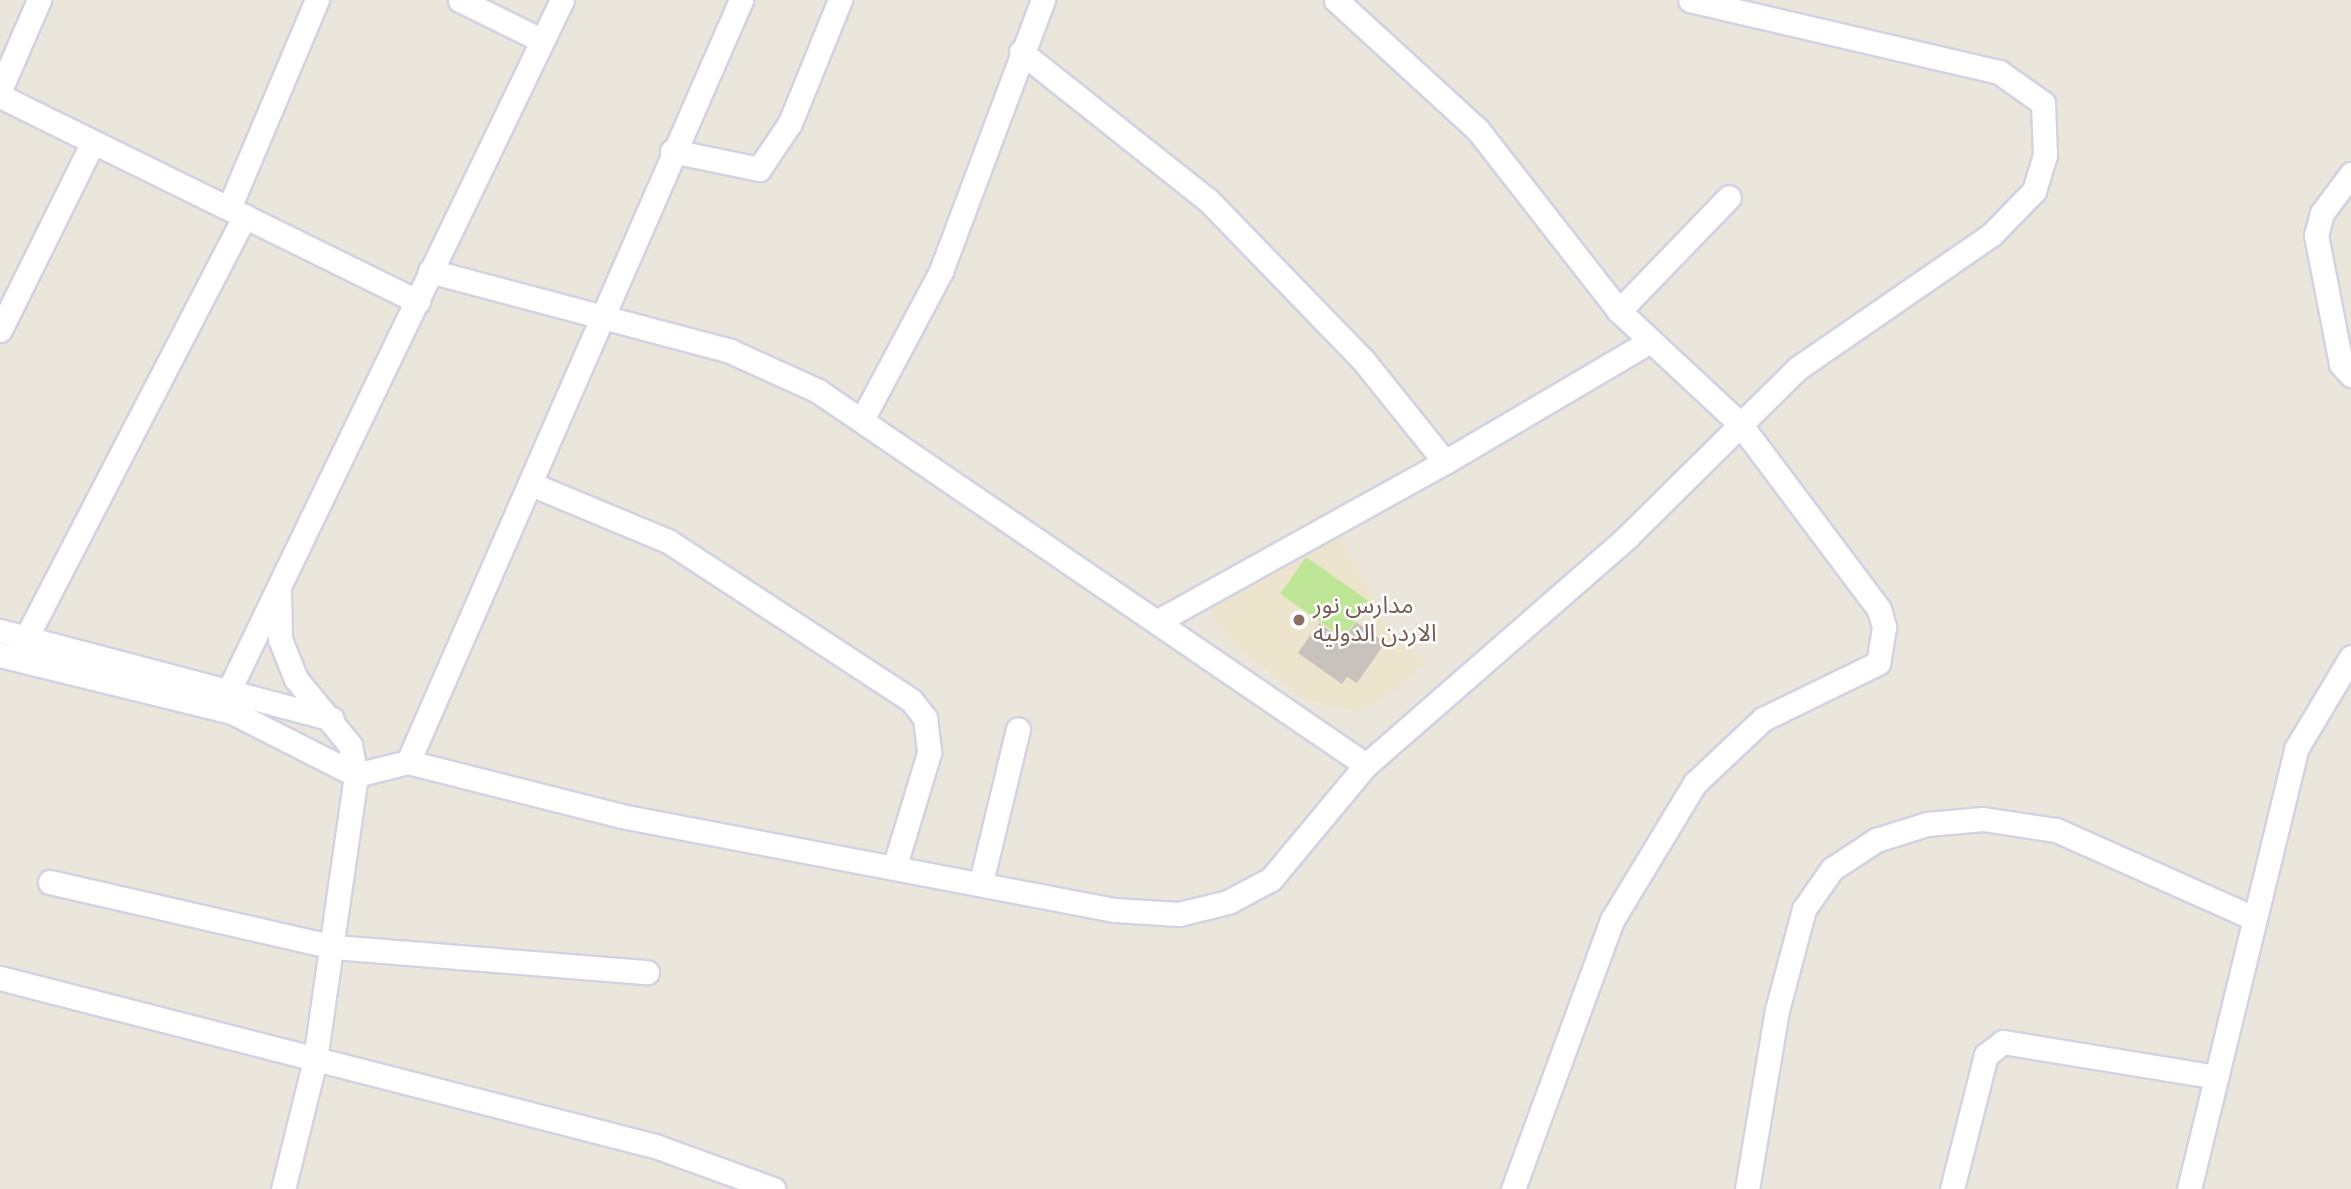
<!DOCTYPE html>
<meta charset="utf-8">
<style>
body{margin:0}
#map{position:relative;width:2351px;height:1189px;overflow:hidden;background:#ebe6dc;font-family:Karla,"Noto Sans Arabic",sans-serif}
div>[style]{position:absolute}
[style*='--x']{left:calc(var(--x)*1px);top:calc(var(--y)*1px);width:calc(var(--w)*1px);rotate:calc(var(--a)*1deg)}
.education>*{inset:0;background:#ece4cc}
.pitch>*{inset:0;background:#bfe697;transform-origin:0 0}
.building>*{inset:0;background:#c7c2bc}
.roads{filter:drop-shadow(2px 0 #d1d3e2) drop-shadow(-2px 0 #d1d3e2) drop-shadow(0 2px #d1d3e2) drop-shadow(0 -2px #d1d3e2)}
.minor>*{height:23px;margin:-11.5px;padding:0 11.5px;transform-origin:11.5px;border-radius:11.5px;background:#fff}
.dots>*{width:19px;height:19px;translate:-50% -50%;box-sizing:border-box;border:4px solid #fff;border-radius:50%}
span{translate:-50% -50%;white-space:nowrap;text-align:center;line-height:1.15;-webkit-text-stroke:5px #fff;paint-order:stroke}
.education-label{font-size:24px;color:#785e54}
.left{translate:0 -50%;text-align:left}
</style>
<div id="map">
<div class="education">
<i style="clip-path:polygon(1333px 528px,1380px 606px,1374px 611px,1425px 662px,1403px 685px,1358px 712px,1303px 699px,1225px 636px,1212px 614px,1213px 603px)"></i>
</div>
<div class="pitch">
<i style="left:1306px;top:557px;width:77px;height:45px;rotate:35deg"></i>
</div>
<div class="building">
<i style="clip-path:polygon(1356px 622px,1385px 643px,1357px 683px,1347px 677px,1342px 684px,1298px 653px,1319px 623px,1343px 640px)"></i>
</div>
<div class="roads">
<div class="minor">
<i style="--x:460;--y:0;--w:90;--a:26.3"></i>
<i style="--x:1336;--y:0;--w:191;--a:42.5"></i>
<i style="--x:1477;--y:129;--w:231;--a:52"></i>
<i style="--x:1619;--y:311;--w:166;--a:43"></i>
<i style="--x:1740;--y:424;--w:231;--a:53.1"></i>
<i style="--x:1879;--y:609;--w:19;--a:74"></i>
<i style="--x:1884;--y:627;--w:36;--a:99"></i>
<i style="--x:1878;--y:663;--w:128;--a:154"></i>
<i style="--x:1763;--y:719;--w:93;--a:136.7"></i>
<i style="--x:1695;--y:783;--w:160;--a:121.2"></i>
<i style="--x:1612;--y:920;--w:287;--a:110.2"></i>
<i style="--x:1021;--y:52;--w:238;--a:38.4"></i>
<i style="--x:1208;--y:200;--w:223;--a:45.9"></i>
<i style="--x:1363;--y:360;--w:131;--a:51.2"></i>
<i style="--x:1445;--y:462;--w:237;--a:-30.5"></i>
<i style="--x:0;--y:90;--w:98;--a:-66.6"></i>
<i style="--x:0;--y:96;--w:466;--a:26.2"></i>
<i style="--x:672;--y:151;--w:89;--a:11.7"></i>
<i style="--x:759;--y:169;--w:55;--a:-56"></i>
<i style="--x:790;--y:123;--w:133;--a:-67.9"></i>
<i style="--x:2351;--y:174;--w:49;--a:126.6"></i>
<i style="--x:2322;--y:213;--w:23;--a:105"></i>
<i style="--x:2316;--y:235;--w:131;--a:79"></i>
<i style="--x:2341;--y:364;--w:15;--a:48"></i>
<i style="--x:229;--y:208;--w:226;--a:-67.1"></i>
<i style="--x:430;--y:271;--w:310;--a:14.9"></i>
<i style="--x:730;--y:351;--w:97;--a:24.4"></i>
<i style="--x:818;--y:391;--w:663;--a:34.31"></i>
<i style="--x:1619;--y:311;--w:158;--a:-46"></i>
<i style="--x:0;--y:330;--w:208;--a:-63.7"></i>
<i style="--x:864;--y:416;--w:164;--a:-62"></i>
<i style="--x:941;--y:271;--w:290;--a:-69.4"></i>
<i style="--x:531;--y:484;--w:148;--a:22.6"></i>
<i style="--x:668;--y:541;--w:290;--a:33.2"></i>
<i style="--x:911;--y:700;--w:23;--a:52"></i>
<i style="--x:925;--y:718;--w:35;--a:83"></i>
<i style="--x:929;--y:753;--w:117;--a:106.9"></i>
<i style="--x:279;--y:592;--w:47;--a:88.8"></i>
<i style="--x:280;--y:639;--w:43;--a:68.2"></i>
<i style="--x:296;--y:679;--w:85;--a:50.7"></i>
<i style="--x:350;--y:745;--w:31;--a:79"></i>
<i style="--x:356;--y:775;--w:288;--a:98.2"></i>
<i style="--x:315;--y:1060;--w:133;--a:103.9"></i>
<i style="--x:1158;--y:621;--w:328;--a:-29"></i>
<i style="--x:0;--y:631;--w:343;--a:14.8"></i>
<i style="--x:27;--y:636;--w:473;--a:-62.6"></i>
<i style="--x:0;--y:655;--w:239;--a:13.8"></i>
<i style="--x:232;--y:712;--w:139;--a:26.9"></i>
<i style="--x:356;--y:775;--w:54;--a:-14"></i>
<i style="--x:408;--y:762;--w:220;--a:14.2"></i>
<i style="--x:621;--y:816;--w:502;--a:10.79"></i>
<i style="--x:1114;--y:910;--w:65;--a:3.5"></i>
<i style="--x:1179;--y:914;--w:50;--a:-13.8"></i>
<i style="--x:1228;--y:902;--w:49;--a:-28.1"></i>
<i style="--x:1271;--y:879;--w:148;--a:-50.2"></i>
<i style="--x:1366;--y:765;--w:347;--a:-41.1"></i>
<i style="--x:1627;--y:537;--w:240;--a:-44.7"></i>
<i style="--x:1798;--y:368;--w:234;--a:-34.6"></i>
<i style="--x:1991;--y:235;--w:62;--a:-45.7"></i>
<i style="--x:2034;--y:191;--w:38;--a:-73"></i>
<i style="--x:2045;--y:155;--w:52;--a:-92.2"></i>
<i style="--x:2043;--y:103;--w:54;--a:-144.8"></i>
<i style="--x:1999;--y:72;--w:317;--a:-166.9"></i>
<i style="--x:232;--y:712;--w:24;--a:-95"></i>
<i style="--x:230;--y:688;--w:764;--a:-64.24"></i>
<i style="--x:408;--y:762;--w:832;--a:-66.39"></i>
<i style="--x:50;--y:882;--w:291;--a:12.9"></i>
<i style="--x:334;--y:947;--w:314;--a:4.6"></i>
<i style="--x:981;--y:882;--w:157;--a:-76.4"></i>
<i style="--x:0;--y:978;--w:676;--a:14.39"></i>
<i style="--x:655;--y:1146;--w:126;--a:20"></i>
<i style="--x:1747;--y:1189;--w:181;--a:-80.5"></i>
<i style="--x:1777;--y:1010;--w:105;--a:-75"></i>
<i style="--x:1804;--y:909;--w:49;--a:-55"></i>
<i style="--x:1832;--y:869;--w:53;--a:-33.4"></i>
<i style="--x:1876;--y:840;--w:53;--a:-17.4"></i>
<i style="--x:1927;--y:824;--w:56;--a:-5.1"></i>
<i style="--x:1983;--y:819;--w:74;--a:8.6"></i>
<i style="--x:2056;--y:830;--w:214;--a:24"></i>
<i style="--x:1952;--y:1189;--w:138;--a:-75.8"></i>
<i style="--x:1986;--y:1055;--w:21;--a:-37"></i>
<i style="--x:2003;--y:1042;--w:216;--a:9.3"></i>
<i style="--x:2189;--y:1189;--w:453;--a:-76.3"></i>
<i style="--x:2296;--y:749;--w:107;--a:-59.1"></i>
</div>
</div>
<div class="dots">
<i style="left:1299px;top:620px;background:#8d6e63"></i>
</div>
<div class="education-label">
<span class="left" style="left:1313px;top:620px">مدارس نور<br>الاردن الدوليه</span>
</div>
</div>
